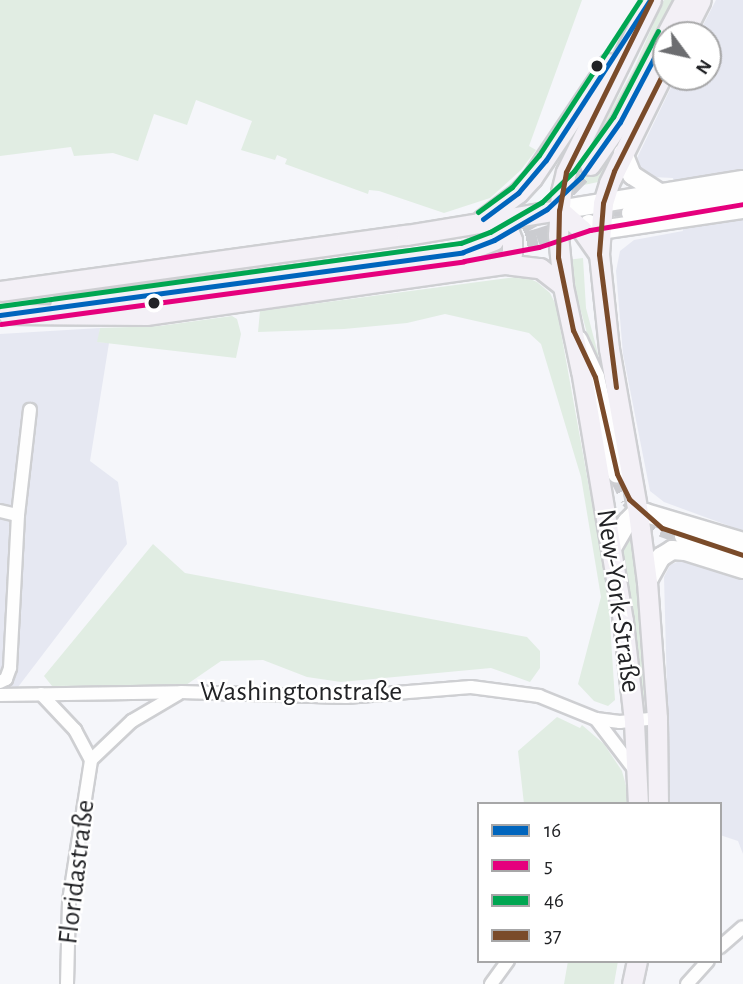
<!DOCTYPE html>
<meta charset="utf-8">
<style>
body{margin:0}
#map{position:relative;width:743px;height:984px;overflow:hidden;background:#f5f6fa;font-family:"Alegreya Sans",sans-serif}
div>[style]{position:absolute}
[style*='--x']{left:calc(var(--x)*1px);top:calc(var(--y)*1px);width:calc(var(--w)*1px);rotate:calc(var(--a)*1deg)}
.built>*{inset:0;background:#e6e8f2}
.green>*{inset:0;background:#e1ede3}
.secondary-tunnel>*{height:18px;margin-top:-9px;transform-origin:0;background:repeating-linear-gradient(90deg,#cbccd0 0 18px,transparent 0 27px)}
.primary-tunnel>*{height:19px;margin-top:-9.5px;transform-origin:0;background:repeating-linear-gradient(90deg,#cbccd0 0 19px,transparent 0 29px)}
.roads{filter:drop-shadow(2px 0 #cecfd2) drop-shadow(-2px 0 #cecfd2) drop-shadow(0 2px #cecfd2) drop-shadow(0 -2px #cecfd2)}
.street>*{height:12px;margin:-6px;padding:0 6px;transform-origin:6px;border-radius:6px;background:#fefefe}
.secondary>*{height:18px;margin:-9px;padding:0 9px;transform-origin:9px;border-radius:9px;background:#fefefe}
.primary>*{height:19px;margin:-9.5px;padding:0 9.5px;transform-origin:9.5px;border-radius:9.5px;background:#f3f0f6}
.bus-1>*{height:5px;margin:-2.5px;padding:0 2.5px;transform-origin:2.5px;border-radius:2.5px;background:#0065bd}
.bus-2>*{height:5px;margin:-2.5px;padding:0 2.5px;transform-origin:2.5px;border-radius:2.5px;background:#e5007d}
.bus-3>*{height:5px;margin:-2.5px;padding:0 2.5px;transform-origin:2.5px;border-radius:2.5px;background:#00a651}
.bus-4>*{height:5px;margin:-2.5px;padding:0 2.5px;transform-origin:2.5px;border-radius:2.5px;background:#7a4b2a}
.dots>*{width:19px;height:19px;translate:-50% -50%;box-sizing:border-box;border:4px solid #fff;border-radius:50%}
span{translate:-50% -50%;white-space:nowrap;text-align:center;line-height:1.15;-webkit-text-stroke:5px #fff;paint-order:stroke}
.street-label{font-size:28px;color:#222326}
.legend{position:absolute;left:477px;top:802px;width:245px;height:161px;box-sizing:border-box;background:#fff;border:2px solid #a7a7a8;margin:0;padding:9px 12px;list-style:none;font-size:21px;color:#222326}
.legend li{display:flex;align-items:center;gap:14px;height:35px}
.legend b{width:35px;border:2px solid #a7a7a8}
.north{position:absolute;left:652px;top:21px;width:70px;height:70px;box-sizing:border-box;background:#fff;border:2px solid #a7a7a8;border-radius:50%;rotate:123deg;font-size:19px;font-weight:700;line-height:28px;text-align:center;color:#222326}
.north::after{content:'';display:block;margin:auto;width:24px;height:32px;background:#6c6d70;clip-path:polygon(50% 0,100% 100%,50% 72%,0 100%)}
</style>
<div id="map">
<div class="built">
<i style="clip-path:polygon(716px 0,743px 0,743px 531px,664px 502px,650px 491px,623px 354px,616px 271px,620px 251px,634px 240px,683px 231px,673px 178px,652px 177px,642px 170px,637px 158px,676px 77px,708px 77px,708px 35px,698px 35px)"></i>
<i style="clip-path:polygon(100px 328px,98px 342px,109px 343px,90px 461px,118px 482px,127px 544px,18px 687px,0 688px,0 334px)"></i>
<i style="clip-path:polygon(684px 559px,743px 577px,743px 854px,738px 841px,720px 835px,720px 804px,670px 804px,664px 577px,670px 565px)"></i>
</div>
<div class="green">
<i style="clip-path:polygon(0 0,582px 0,529px 146px,536px 150px,521px 170px,490px 198px,444px 213px,379px 191px,369px 190px,368px 194px,285px 164px,287px 159px,277px 155px,275px 160px,241px 150px,252px 121px,196px 100px,187px 125px,154px 114px,138px 161px,113px 153px,74px 156px,71px 147px,0 156px)"></i>
<i style="clip-path:polygon(664px 0,675px 0,666px 49px,603px 181px,574px 187px,581px 164px,634px 68px)"></i>
<i style="clip-path:polygon(493px 227px,505px 248px,500px 259px,420px 267px,498px 253px,489px 229px,428px 244px,0 304px,0 298px)"></i>
<i style="clip-path:polygon(583px 258px,586px 308px,603px 373px,600px 373px,588px 337px,567px 260px)"></i>
<i style="clip-path:polygon(523px 276px,537px 282px,550px 293px,556px 305px,608px 592px,615px 700px,608px 706px,594px 701px,578px 684px,601px 597px,581px 477px,541px 344px,529px 333px,445px 314px,407px 323px,344px 329px,258px 332px,260px 311px)"></i>
<i style="clip-path:polygon(232px 316px,237px 319px,241px 334px,236px 358px,97px 342px,100px 328px,160px 326px)"></i>
<i style="clip-path:polygon(633px 529px,647px 688px,642px 713px,621px 551px,623px 541px)"></i>
<i style="clip-path:polygon(153px 544px,185px 573px,527px 637px,540px 651px,540px 668px,530px 682px,491px 668px,341px 682px,307px 677px,263px 660px,221px 661px,186px 685px,52px 686px,44px 676px)"></i>
<i style="clip-path:polygon(557px 717px,580px 728px,582px 725px,604px 744px,622px 771px,631px 804px,524px 804px,518px 751px)"></i>
<i style="clip-path:polygon(568px 961px,618px 961px,614px 984px,564px 984px)"></i>
</div>
<div class="secondary-tunnel">
<i style="--x:500;--y:246;--w:38;--a:-12"></i>
<i style="--x:537;--y:238;--w:54;--a:-18.4"></i>
<i style="--x:588;--y:221;--w:44;--a:-10.5"></i>
<i style="--x:617;--y:474;--w:28;--a:64"></i>
<i style="--x:629;--y:499;--w:21;--a:47"></i>
<i style="--x:643;--y:514;--w:24;--a:36"></i>
<i style="--x:662;--y:528;--w:23;--a:20"></i>
</div>
<div class="primary-tunnel">
<i style="--x:495;--y:239;--w:60;--a:-30"></i>
<i style="--x:547;--y:209;--w:62;--a:-45.7"></i>
</div>
<div class="roads">
<div class="street">
<i style="--x:0;--y:511;--w:18;--a:13"></i>
<i style="--x:0;--y:682;--w:7;--a:-27"></i>
<i style="--x:6;--y:679;--w:12;--a:-70"></i>
<i style="--x:10;--y:668;--w:153;--a:-87"></i>
<i style="--x:18;--y:515;--w:106;--a:-83.5"></i>
<i style="--x:41;--y:694;--w:50;--a:46.6"></i>
<i style="--x:75;--y:730;--w:34;--a:62"></i>
<i style="--x:0;--y:695;--w:181;--a:-0.9"></i>
<i style="--x:181;--y:692;--w:165;--a:1.7"></i>
<i style="--x:346;--y:697;--w:125;--a:-4.6"></i>
<i style="--x:471;--y:687;--w:69;--a:7.5"></i>
<i style="--x:539;--y:696;--w:61;--a:22"></i>
<i style="--x:596;--y:719;--w:24;--a:7"></i>
<i style="--x:620;--y:722;--w:37;--a:-6"></i>
<i style="--x:596;--y:719;--w:63;--a:52.8"></i>
<i style="--x:720;--y:947;--w:30;--a:-41"></i>
<i style="--x:67;--y:984;--w:83;--a:-88.6"></i>
<i style="--x:69;--y:901;--w:143;--a:-81.1"></i>
<i style="--x:91;--y:760;--w:57;--a:-43.6"></i>
<i style="--x:132;--y:721;--w:53;--a:-30.4"></i>
<i style="--x:491;--y:984;--w:29;--a:-54"></i>
<i style="--x:687;--y:984;--w:31;--a:-48"></i>
</div>
<div class="secondary">
<i style="--x:623;--y:153;--w:24;--a:68"></i>
<i style="--x:632;--y:175;--w:33;--a:33"></i>
<i style="--x:559;--y:210;--w:186;--a:-9.3"></i>
<i style="--x:631;--y:213;--w:113;--a:-9.1"></i>
<i style="--x:589;--y:224;--w:13;--a:29"></i>
<i style="--x:600;--y:230;--w:145;--a:-8.4"></i>
<i style="--x:578;--y:340;--w:41;--a:65.3"></i>
<i style="--x:595;--y:377;--w:99;--a:77.2"></i>
<i style="--x:684;--y:536;--w:62;--a:17.9"></i>
<i style="--x:612;--y:548;--w:30;--a:-60"></i>
<i style="--x:627;--y:522;--w:11;--a:-45"></i>
<i style="--x:635;--y:514;--w:11;--a:-5"></i>
<i style="--x:646;--y:513;--w:101;--a:16.6"></i>
<i style="--x:647;--y:582;--w:29;--a:-61"></i>
<i style="--x:661;--y:557;--w:13;--a:-32"></i>
<i style="--x:672;--y:550;--w:13;--a:4"></i>
<i style="--x:685;--y:551;--w:61;--a:17.2"></i>
</div>
<div class="primary">
<i style="--x:666;--y:35;--w:40;--a:-62"></i>
<i style="--x:683;--y:35;--w:39;--a:-63"></i>
<i style="--x:590;--y:165;--w:52;--a:-55.1"></i>
<i style="--x:620;--y:122;--w:98;--a:-62.1"></i>
<i style="--x:559;--y:210;--w:30;--a:41"></i>
<i style="--x:582;--y:230;--w:29;--a:55"></i>
<i style="--x:482;--y:220;--w:45;--a:-36.9"></i>
<i style="--x:518;--y:193;--w:21;--a:-47"></i>
<i style="--x:532;--y:178;--w:138;--a:-56.2"></i>
<i style="--x:497;--y:220;--w:14;--a:39"></i>
<i style="--x:508;--y:229;--w:12;--a:70"></i>
<i style="--x:512;--y:240;--w:13;--a:90"></i>
<i style="--x:512;--y:253;--w:13;--a:122"></i>
<i style="--x:0;--y:291;--w:410;--a:-7.9"></i>
<i style="--x:406;--y:235;--w:155;--a:-9.3"></i>
<i style="--x:60;--y:306;--w:407;--a:-7.6"></i>
<i style="--x:463;--y:252;--w:33;--a:-21"></i>
<i style="--x:8;--y:314;--w:138;--a:0.4"></i>
<i style="--x:146;--y:315;--w:363;--a:-8.1"></i>
<i style="--x:505;--y:264;--w:35;--a:7"></i>
<i style="--x:540;--y:268;--w:29;--a:38"></i>
<i style="--x:638;--y:804;--w:83;--a:-92.8"></i>
<i style="--x:634;--y:721;--w:101;--a:-96.3"></i>
<i style="--x:623;--y:621;--w:254;--a:-99.5"></i>
<i style="--x:581;--y:371;--w:87;--a:-102"></i>
<i style="--x:563;--y:286;--w:51;--a:-95.6"></i>
<i style="--x:558;--y:235;--w:43;--a:-86"></i>
<i style="--x:561;--y:192;--w:21;--a:-76"></i>
<i style="--x:566;--y:172;--w:192;--a:-63.7"></i>
<i style="--x:658;--y:804;--w:86;--a:-90.7"></i>
<i style="--x:657;--y:718;--w:136;--a:-94.2"></i>
<i style="--x:647;--y:582;--w:70;--a:-97.4"></i>
<i style="--x:638;--y:513;--w:167;--a:-100"></i>
<i style="--x:609;--y:349;--w:96;--a:-96"></i>
<i style="--x:599;--y:254;--w:51;--a:-85.5"></i>
<i style="--x:603;--y:203;--w:21;--a:-73"></i>
<i style="--x:609;--y:183;--w:129;--a:-63.8"></i>
<i style="--x:632;--y:984;--w:24;--a:-78"></i>
</div>
</div>
<div class="bus-1">
<i style="--x:483;--y:219;--w:44;--a:-36.6"></i>
<i style="--x:518;--y:193;--w:43;--a:-49.7"></i>
<i style="--x:546;--y:160;--w:191;--a:-57"></i>
<i style="--x:0;--y:315;--w:467;--a:-7.7"></i>
<i style="--x:463;--y:252;--w:33;--a:-21"></i>
<i style="--x:494;--y:240;--w:61;--a:-30.3"></i>
<i style="--x:547;--y:209;--w:47;--a:-43.3"></i>
<i style="--x:581;--y:177;--w:67;--a:-54.7"></i>
<i style="--x:620;--y:122;--w:98;--a:-62.1"></i>
</div>
<div class="bus-2">
<i style="--x:1;--y:324;--w:467;--a:-7.7"></i>
<i style="--x:464;--y:261;--w:76;--a:-10.6"></i>
<i style="--x:539;--y:247;--w:54;--a:-18.4"></i>
<i style="--x:590;--y:230;--w:155;--a:-9.6"></i>
</div>
<div class="bus-3">
<i style="--x:478;--y:212;--w:42;--a:-36.3"></i>
<i style="--x:512;--y:187;--w:42;--a:-49.8"></i>
<i style="--x:539;--y:155;--w:185;--a:-56.9"></i>
<i style="--x:0;--y:306;--w:465;--a:-7.8"></i>
<i style="--x:461;--y:243;--w:31;--a:-21"></i>
<i style="--x:490;--y:232;--w:60;--a:-30"></i>
<i style="--x:542;--y:202;--w:45;--a:-44.1"></i>
<i style="--x:574;--y:171;--w:67;--a:-54.2"></i>
<i style="--x:613;--y:117;--w:97;--a:-62.4"></i>
</div>
<div class="bus-4">
<i style="--x:651;--y:0;--w:192;--a:116.3"></i>
<i style="--x:566;--y:172;--w:39;--a:100"></i>
<i style="--x:559;--y:210;--w:47;--a:91.2"></i>
<i style="--x:558;--y:257;--w:75;--a:78.4"></i>
<i style="--x:573;--y:330;--w:52;--a:64.9"></i>
<i style="--x:595;--y:377;--w:99;--a:77.2"></i>
<i style="--x:617;--y:474;--w:28;--a:64"></i>
<i style="--x:629;--y:499;--w:44;--a:41.3"></i>
<i style="--x:662;--y:528;--w:85;--a:18.4"></i>
<i style="--x:616;--y:387;--w:134;--a:-97.3"></i>
<i style="--x:599;--y:254;--w:51;--a:-85.5"></i>
<i style="--x:603;--y:203;--w:34;--a:-71"></i>
<i style="--x:614;--y:171;--w:116;--a:-63.4"></i>
</div>
<div class="dots">
<i style="left:597px;top:66px;background:#222326"></i>
<i style="left:154px;top:303px;background:#222326"></i>
</div>
<div class="street-label">
<span style="left:618px;top:601px;rotate:82deg">New-York-Straße</span>
<span style="left:301px;top:692px">Washingtonstraße</span>
<span style="left:77px;top:872px;rotate:-83deg">Floridastraße</span>
</div>
<ul class="legend">
<li><b style="height:9px;background:#0065bd"></b>16</li>
<li><b style="height:9px;background:#e5007d"></b>5</li>
<li><b style="height:9px;background:#00a651"></b>46</li>
<li><b style="height:9px;background:#7a4b2a"></b>37</li>
</ul>
<div class="north">N</div>
</div>
